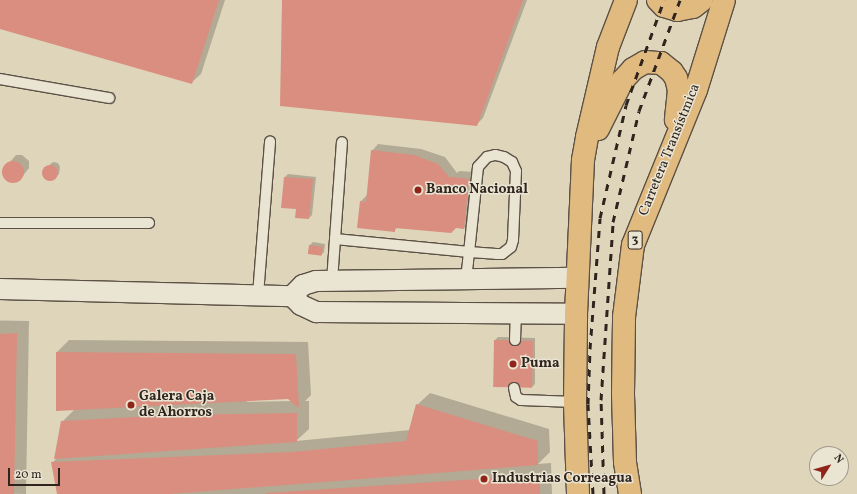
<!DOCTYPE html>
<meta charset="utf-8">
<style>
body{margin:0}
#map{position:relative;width:857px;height:494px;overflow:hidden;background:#dfd5bb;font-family:Vollkorn,serif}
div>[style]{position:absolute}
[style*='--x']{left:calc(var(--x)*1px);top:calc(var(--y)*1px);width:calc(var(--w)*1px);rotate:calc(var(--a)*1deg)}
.shadow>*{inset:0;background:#0003;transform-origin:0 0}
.building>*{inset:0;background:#da8e7f;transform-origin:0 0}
.round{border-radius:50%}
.roads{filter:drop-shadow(1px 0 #5c5145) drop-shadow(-1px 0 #5c5145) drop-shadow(0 1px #5c5145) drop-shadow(0 -1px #5c5145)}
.lane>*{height:10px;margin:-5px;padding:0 5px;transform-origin:5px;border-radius:5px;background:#eae4d3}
.street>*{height:20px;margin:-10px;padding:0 10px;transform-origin:10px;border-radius:10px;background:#eae4d3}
.primary>*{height:22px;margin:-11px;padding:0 11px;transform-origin:11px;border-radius:11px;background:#e0ba7e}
.rail>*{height:3px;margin-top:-1.5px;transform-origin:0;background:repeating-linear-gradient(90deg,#30251e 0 7px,transparent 0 14px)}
.dots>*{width:11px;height:11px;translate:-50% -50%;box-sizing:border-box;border:2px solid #eae4d3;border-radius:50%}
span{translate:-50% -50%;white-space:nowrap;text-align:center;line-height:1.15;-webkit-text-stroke:3px #eae4d3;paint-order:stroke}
.shield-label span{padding:1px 3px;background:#eae4d3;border:1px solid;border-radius:3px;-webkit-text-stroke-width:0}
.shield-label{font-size:13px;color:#30251e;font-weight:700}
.street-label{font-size:14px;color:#30251e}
.poi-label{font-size:14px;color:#30251e;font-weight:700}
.left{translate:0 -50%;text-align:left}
.north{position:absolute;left:809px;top:446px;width:40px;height:40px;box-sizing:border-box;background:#eae4d3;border:1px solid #a0988b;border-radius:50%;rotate:53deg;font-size:11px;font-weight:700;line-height:16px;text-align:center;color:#30251e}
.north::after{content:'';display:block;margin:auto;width:14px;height:18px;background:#8f2418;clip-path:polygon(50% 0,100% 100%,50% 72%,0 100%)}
.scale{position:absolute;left:8px;top:468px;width:52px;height:18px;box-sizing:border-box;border:2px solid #30251e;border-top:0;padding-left:5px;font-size:12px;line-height:14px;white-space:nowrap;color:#30251e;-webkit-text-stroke:3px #eae4d3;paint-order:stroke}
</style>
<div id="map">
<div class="shadow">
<i style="clip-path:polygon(0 0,225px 0,201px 74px,191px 83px,0 28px)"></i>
<i style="clip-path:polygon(283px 0,527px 0,483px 118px,476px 125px)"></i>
<i style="clip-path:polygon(378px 144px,421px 149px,445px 157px,457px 173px,459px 171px,475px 172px,470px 222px,464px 228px,398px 227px,394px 231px,361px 201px,368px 194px,372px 151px)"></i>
<i style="clip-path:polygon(16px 155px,22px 155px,29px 161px,29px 168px,19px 181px,12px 182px,5px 179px,3px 170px)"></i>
<i style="clip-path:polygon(53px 162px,58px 163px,60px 167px,59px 174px,52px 179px,46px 178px,44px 174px,46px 168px)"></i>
<i style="clip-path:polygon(288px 174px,316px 177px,312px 215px,309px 218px,297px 208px,282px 207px,285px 177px)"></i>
<i style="clip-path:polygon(313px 242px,325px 244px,324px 252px,321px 255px,310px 245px)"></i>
<i style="left:29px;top:321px;width:173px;height:29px;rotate:91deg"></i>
<i style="clip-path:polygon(498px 337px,535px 338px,535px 384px,532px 387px,495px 340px)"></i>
<i style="clip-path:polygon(evenodd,69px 340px,308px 342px,311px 395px,305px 401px,309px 401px,309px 429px,296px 441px,410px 430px,417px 405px,430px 393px,549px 429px,550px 452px,538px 464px,551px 463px,552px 494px,58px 494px,52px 463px,57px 458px,62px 422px,75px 409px,57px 352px,69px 340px,289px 398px,293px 401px,247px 402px,247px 400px,289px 398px)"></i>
</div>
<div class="building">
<i style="clip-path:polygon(0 0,219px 0,192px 84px,0 29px)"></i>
<i style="clip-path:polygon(282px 0,523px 0,477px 126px,280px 106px)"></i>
<i style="clip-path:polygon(371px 150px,414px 155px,438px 164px,450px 178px,452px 177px,469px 179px,464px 229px,456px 228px,451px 233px,395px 228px,395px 232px,357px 228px,360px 201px,366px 202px)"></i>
<i class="round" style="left:2px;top:161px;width:22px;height:22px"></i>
<i class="round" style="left:42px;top:165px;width:16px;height:16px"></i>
<i style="clip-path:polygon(284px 177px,313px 179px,309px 219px,295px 218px,296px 209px,281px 208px)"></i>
<i style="left:309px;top:245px;width:14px;height:9px;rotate:8deg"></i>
<i style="clip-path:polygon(17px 333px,14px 494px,0 494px,0 334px)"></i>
<i style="left:494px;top:340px;width:39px;height:47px;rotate:1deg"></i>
<i style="clip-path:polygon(56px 352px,296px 354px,299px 408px,288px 399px,56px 411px)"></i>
<i style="clip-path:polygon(416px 404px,538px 441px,538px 465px,170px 494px,57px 494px,51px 462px,292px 452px,406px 441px)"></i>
<i style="clip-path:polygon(297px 413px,297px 442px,54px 459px,61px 421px,171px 415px)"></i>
<i style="clip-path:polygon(540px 475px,540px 494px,266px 494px,266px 493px)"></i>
</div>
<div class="roads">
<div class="lane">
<i style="--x:0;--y:79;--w:111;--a:9.9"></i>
<i style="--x:0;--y:223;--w:149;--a:0"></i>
<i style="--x:335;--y:239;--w:135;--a:5.5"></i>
<i style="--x:469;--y:252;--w:27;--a:4"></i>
<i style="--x:496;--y:254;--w:6;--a:0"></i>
<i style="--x:502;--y:254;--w:11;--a:-38"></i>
<i style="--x:511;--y:247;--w:7;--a:-74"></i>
<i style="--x:513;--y:240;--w:69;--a:-87.5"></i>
<i style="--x:516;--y:171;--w:10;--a:-114"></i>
<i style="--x:512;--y:162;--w:9;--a:-148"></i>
<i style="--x:504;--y:157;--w:9;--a:-167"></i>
<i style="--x:495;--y:155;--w:8;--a:166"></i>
<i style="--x:487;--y:157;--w:13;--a:132"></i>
<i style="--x:478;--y:167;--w:85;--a:96"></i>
<i style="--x:469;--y:252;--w:10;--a:96"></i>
<i style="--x:468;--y:262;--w:17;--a:97"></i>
<i style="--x:332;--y:281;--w:139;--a:-85.9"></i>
<i style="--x:258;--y:295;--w:154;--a:-85.5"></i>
<i style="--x:515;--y:340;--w:26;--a:-88"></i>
<i style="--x:514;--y:388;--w:9;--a:77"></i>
<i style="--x:516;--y:397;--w:6;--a:31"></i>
<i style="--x:521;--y:400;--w:54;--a:2.1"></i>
</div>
<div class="street">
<i style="--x:0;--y:289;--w:292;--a:1.4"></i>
<i style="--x:292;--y:296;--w:13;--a:45"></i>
<i style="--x:301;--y:305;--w:17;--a:25"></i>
<i style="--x:316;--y:312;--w:260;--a:0.4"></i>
<i style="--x:292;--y:296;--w:16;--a:-45"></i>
<i style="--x:303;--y:285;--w:14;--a:-17"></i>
<i style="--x:316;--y:281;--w:261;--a:-0.7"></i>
</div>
<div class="primary">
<i style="--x:658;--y:0;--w:8;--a:45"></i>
<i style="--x:664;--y:6;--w:14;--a:17"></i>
<i style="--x:677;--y:10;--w:16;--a:-11"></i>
<i style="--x:693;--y:7;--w:11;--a:-38"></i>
<i style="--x:598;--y:129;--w:54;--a:-63.4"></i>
<i style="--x:622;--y:81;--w:16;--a:-47"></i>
<i style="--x:633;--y:69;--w:14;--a:-30"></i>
<i style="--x:645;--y:62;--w:16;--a:4"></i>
<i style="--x:661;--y:63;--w:14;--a:39"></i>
<i style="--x:672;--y:72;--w:7;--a:56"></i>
<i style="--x:676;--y:78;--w:12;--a:76"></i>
<i style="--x:679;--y:90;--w:30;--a:96"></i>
<i style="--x:578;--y:494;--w:92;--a:-91.9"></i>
<i style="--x:575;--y:402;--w:88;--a:-89.3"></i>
<i style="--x:576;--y:314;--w:154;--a:-87.4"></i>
<i style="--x:583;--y:160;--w:23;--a:-80"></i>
<i style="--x:587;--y:137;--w:92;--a:-76.9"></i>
<i style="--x:608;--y:47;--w:50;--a:-69"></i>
<i style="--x:630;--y:494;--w:32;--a:-99"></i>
<i style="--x:625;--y:462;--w:69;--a:-91.7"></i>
<i style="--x:623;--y:393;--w:76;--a:-89.2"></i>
<i style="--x:624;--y:317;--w:73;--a:-82.9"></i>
<i style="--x:633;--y:245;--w:167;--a:-67.9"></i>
<i style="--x:696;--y:90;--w:94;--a:-72.7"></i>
</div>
</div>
<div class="rail">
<i style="--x:593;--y:494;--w:90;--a:-93.2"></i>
<i style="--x:588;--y:404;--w:55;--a:-87.9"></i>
<i style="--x:590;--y:349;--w:131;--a:-85.6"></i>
<i style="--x:600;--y:218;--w:116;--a:-77"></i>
<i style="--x:626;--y:105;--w:112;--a:-70.1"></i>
<i style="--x:604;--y:494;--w:94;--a:-91.8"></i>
<i style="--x:601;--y:400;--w:178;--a:-86.1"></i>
<i style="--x:613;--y:222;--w:114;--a:-76.8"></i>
<i style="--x:639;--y:111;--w:118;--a:-69.7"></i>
</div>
<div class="dots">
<i style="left:418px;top:190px;background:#8f2418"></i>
<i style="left:513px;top:364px;background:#8f2418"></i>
<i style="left:131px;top:405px;background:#8f2418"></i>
<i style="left:484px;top:479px;background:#8f2418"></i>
</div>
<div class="shield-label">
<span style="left:635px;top:240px">3</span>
</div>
<div class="street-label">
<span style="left:670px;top:150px;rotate:-68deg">Carretera Transístmica</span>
</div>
<div class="poi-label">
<span class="left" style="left:426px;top:190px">Banco Nacional</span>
<span class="left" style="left:521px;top:364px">Puma</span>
<span class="left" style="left:139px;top:405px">Galera Caja<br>de Ahorros</span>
<span class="left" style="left:492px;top:479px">Industrias Correagua</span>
</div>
<div class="north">N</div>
<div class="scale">20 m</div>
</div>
